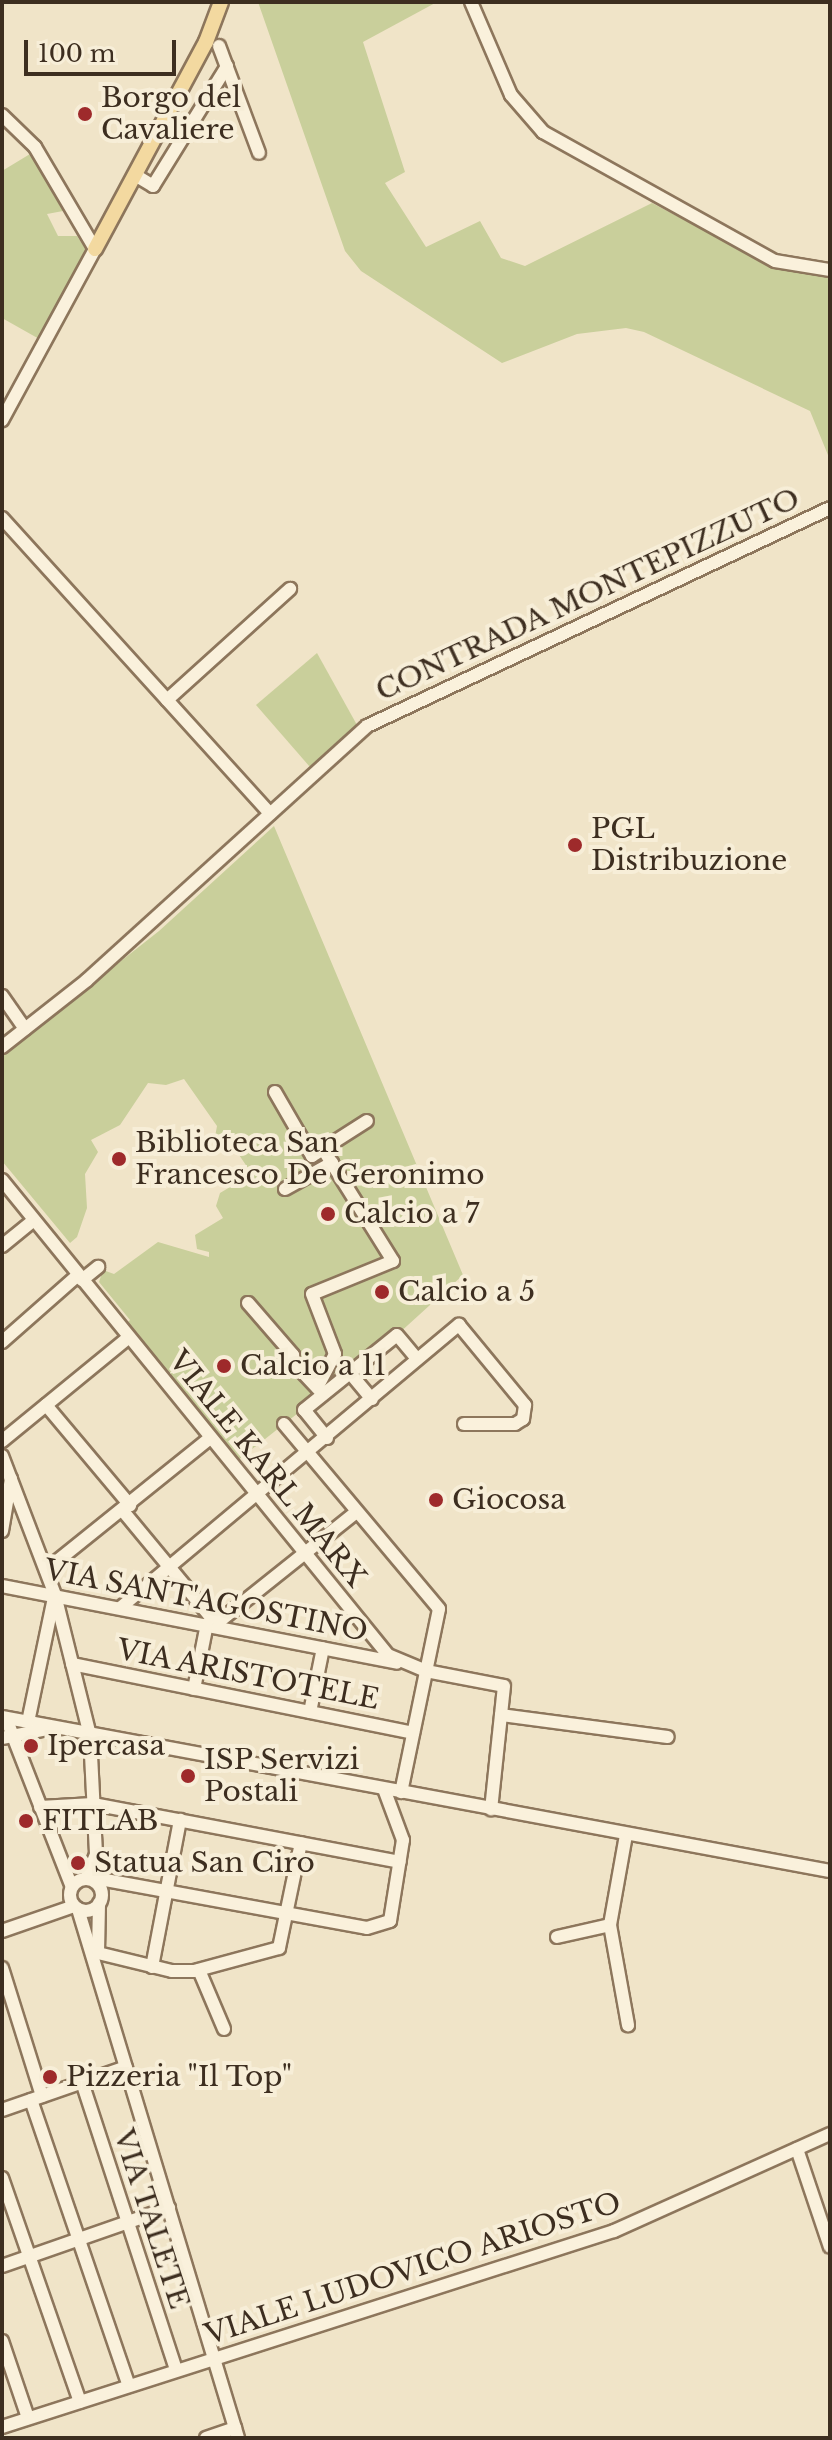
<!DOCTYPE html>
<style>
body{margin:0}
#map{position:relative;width:832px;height:2440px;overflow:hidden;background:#f0e4c8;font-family:"Libre Baskerville",serif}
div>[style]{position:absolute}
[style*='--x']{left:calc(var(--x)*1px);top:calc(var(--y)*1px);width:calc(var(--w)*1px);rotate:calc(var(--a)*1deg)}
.green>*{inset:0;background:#c9cf9b}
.roads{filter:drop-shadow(2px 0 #8d765c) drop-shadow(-2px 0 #8d765c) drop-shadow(0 2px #8d765c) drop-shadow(0 -2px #8d765c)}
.minor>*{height:12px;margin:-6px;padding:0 6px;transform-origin:6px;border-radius:6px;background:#faf1dc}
.minor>.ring{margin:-6px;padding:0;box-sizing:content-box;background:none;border:12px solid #faf1dc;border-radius:50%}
.major>*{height:14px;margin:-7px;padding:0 7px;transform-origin:7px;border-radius:7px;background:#f3d9a0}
.dots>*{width:22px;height:22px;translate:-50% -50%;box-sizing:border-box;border:4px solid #f7eed8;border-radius:50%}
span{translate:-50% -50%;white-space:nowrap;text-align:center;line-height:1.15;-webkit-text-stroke:8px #f7eed8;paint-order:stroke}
.poi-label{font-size:28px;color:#3d2e20}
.left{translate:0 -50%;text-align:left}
.street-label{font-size:28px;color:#3d2e20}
.frame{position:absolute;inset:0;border:4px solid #3d2e20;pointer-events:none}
.scale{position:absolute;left:24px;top:40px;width:152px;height:36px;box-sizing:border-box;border:4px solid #3d2e20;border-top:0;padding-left:10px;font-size:24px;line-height:28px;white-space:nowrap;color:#3d2e20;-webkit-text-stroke:6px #f7eed8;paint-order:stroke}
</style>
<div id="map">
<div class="green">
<i style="clip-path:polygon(258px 2px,437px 2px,363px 42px,405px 172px,385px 183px,426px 247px,480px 221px,501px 258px,525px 266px,652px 203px,779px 270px,830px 271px,830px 460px,810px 411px,644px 332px,626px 328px,577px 334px,502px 363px,361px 271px,345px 251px)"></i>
<i style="clip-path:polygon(30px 154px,63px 211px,47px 214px,58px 236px,77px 236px,86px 250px,41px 340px,2px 318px,2px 171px)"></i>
<i style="clip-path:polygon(317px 653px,357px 725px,310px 767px,256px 705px)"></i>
<i style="clip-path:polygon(274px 826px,463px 1275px,397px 1335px,232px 1465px,121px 1328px,130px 1320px,99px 1282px,103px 1270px,114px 1274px,158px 1242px,209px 1257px,209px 1252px,197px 1249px,195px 1235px,223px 1218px,216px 1206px,220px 1193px,252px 1174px,224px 1133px,215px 1137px,217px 1126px,184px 1079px,166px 1085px,148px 1083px,120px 1125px,91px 1140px,98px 1152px,85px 1174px,87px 1208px,77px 1237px,70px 1243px,2px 1161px,2px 1055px,159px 931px)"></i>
</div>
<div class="roads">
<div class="minor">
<i style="--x:471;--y:2;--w:101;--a:66.7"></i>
<i style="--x:511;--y:95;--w:49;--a:49.1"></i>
<i style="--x:543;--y:132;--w:265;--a:29.1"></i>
<i style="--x:775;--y:261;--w:56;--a:9.3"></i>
<i style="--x:219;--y:46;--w:114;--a:69.5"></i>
<i style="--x:2;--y:115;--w:46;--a:44.1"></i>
<i style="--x:35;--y:147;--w:118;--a:59.5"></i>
<i style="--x:95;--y:249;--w:195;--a:118.5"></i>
<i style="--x:135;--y:175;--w:21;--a:31"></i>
<i style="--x:153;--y:186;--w:141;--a:-58.3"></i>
<i style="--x:2;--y:518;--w:399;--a:47.8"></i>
<i style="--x:167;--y:700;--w:166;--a:-42.1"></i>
<i style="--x:2;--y:996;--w:40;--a:55.1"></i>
<i style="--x:2;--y:1047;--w:108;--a:-38.2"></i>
<i style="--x:87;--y:980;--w:378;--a:-42.2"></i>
<i style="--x:367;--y:726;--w:512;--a:-25.21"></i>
<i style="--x:275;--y:1092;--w:74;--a:60"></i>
<i style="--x:312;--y:1156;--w:13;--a:-32"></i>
<i style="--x:323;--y:1149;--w:132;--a:58"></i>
<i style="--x:393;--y:1261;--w:87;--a:157.8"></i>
<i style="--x:312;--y:1294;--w:64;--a:69"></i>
<i style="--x:335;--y:1354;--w:38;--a:118"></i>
<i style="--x:323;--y:1149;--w:52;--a:-32.5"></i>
<i style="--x:2;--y:1180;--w:612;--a:50.9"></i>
<i style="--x:388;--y:1655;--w:41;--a:22.8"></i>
<i style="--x:426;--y:1671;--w:79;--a:10.9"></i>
<i style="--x:504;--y:1686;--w:124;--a:96"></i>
<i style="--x:285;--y:1189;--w:54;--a:-29"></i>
<i style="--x:2;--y:1246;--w:41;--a:-39.1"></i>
<i style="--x:82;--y:1280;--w:21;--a:-39"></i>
<i style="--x:248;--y:1303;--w:69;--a:49.1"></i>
<i style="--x:293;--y:1355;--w:5;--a:143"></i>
<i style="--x:2;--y:1342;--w:101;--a:-41.4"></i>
<i style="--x:280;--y:1364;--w:11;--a:-34"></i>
<i style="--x:289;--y:1358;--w:47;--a:46.7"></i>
<i style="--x:350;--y:1373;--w:34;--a:50"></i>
<i style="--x:46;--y:1405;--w:131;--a:50"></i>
<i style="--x:284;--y:1424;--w:241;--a:50"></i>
<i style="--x:439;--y:1609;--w:187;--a:101.7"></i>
<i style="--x:327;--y:1438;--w:36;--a:-129"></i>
<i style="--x:304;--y:1410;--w:119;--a:-38.9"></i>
<i style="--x:397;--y:1335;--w:31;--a:50"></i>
<i style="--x:2;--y:1441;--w:163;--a:-39.3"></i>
<i style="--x:2;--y:1456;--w:149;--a:69.1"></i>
<i style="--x:55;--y:1595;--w:144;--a:76"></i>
<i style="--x:90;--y:1735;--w:119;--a:87.1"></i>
<i style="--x:123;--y:1511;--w:151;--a:50.4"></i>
<i style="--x:2;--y:1531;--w:53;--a:-80.2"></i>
<i style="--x:46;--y:1570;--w:211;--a:-38.8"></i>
<i style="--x:2;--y:1586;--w:402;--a:11"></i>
<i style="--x:120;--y:1608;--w:442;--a:-39.9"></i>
<i style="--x:459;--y:1325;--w:104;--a:50.5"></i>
<i style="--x:525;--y:1405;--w:14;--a:98"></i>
<i style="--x:523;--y:1419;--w:9;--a:148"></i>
<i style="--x:515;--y:1424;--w:51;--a:180"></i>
<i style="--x:216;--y:1624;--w:178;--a:-38.6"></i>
<i style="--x:72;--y:1664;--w:348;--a:11.4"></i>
<i style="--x:194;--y:1689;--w:66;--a:-78.7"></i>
<i style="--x:310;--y:1712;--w:65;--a:-78.5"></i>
<i style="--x:501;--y:1715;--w:168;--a:7.5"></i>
<i style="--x:2;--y:1717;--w:842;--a:10.54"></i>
<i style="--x:6;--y:1718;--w:181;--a:68.7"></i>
<i style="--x:28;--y:1722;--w:127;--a:-78.2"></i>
<i style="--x:2;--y:1738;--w:47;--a:-11.1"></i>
<i style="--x:40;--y:1807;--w:53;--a:-3.2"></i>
<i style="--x:93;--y:1804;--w:312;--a:10.7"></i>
<i style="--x:626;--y:1835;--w:91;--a:100.1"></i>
<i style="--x:610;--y:1925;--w:102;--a:79.8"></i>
<i style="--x:86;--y:1879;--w:27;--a:-68"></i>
<i style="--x:96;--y:1854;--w:30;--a:81"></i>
<i style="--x:100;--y:1879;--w:271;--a:10.4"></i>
<i style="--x:367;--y:1928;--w:24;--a:-17"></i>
<i style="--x:390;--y:1921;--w:82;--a:-80.9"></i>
<i style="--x:403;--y:1840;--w:54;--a:-110.4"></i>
<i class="ring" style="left:70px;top:1879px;width:20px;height:20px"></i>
<i style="--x:78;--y:1909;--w:553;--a:73.17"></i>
<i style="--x:2;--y:1931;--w:76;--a:-19.1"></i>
<i style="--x:557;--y:1937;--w:54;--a:-12.8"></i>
<i style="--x:98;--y:1952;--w:49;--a:-88.8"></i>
<i style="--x:98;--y:1953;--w:76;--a:13.7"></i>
<i style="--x:172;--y:1971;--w:22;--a:0"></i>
<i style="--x:194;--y:1971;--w:88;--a:-15.1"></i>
<i style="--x:279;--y:1948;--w:107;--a:-78.2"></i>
<i style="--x:152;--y:1967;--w:150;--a:-79.2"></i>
<i style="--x:2;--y:1968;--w:134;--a:72.6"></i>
<i style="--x:199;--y:1970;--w:64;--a:67"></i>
<i style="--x:82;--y:2082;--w:303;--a:71.9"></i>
<i style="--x:31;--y:2100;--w:302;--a:71.1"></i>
<i style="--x:2;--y:2110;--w:131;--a:-19.1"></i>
<i style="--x:797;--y:2149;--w:103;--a:71.4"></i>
<i style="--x:2;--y:2178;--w:237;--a:70.8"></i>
<i style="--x:2;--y:2266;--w:177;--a:-19.2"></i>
<i style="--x:2;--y:2341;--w:81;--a:71.3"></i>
<i style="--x:2;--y:2427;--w:643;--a:-17.76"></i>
<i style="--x:614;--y:2231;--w:237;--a:-24.2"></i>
<i style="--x:206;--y:2438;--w:31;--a:-19"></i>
</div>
<div class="major">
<i style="--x:95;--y:249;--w:235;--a:-61.8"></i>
<i style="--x:206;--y:42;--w:43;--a:-69.4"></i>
</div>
</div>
<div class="dots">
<i style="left:85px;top:114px;background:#9e2a2b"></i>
<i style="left:575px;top:845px;background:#9e2a2b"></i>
<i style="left:119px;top:1159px;background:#9e2a2b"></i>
<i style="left:328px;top:1214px;background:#9e2a2b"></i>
<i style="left:382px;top:1292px;background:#9e2a2b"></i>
<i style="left:224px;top:1366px;background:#9e2a2b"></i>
<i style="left:436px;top:1500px;background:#9e2a2b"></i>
<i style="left:31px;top:1746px;background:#9e2a2b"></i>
<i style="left:188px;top:1776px;background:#9e2a2b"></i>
<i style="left:26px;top:1821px;background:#9e2a2b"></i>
<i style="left:78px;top:1863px;background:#9e2a2b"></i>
<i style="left:50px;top:2077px;background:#9e2a2b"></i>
</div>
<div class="poi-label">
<span class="left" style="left:101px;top:114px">Borgo del<br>Cavaliere</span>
<span class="left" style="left:591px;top:845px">PGL<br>Distribuzione</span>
<span class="left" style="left:135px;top:1159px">Biblioteca San<br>Francesco De Geronimo</span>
<span class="left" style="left:344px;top:1214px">Calcio a 7</span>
<span class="left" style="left:398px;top:1292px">Calcio a 5</span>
<span class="left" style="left:240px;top:1366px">Calcio a 11</span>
<span class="left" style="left:452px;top:1500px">Giocosa</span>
<span class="left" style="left:47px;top:1746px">Ipercasa</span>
<span class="left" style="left:204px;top:1776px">ISP Servizi<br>Postali</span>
<span class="left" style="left:42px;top:1821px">FITLAB</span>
<span class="left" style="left:94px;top:1863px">Statua San Ciro</span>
<span class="left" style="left:66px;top:2077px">Pizzeria "Il Top"</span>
</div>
<div class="street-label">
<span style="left:588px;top:595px;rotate:-25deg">CONTRADA MONTEPIZZUTO</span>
<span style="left:267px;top:1469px;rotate:51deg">VIALE KARL MARX</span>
<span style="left:206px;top:1601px;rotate:11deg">VIA SANT'AGOSTINO</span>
<span style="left:248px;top:1675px;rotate:11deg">VIA ARISTOTELE</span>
<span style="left:151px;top:2219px;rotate:72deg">VIA TALETE</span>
<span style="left:413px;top:2269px;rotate:-18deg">VIALE LUDOVICO ARIOSTO</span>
</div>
<div class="frame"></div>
<div class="scale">100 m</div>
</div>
